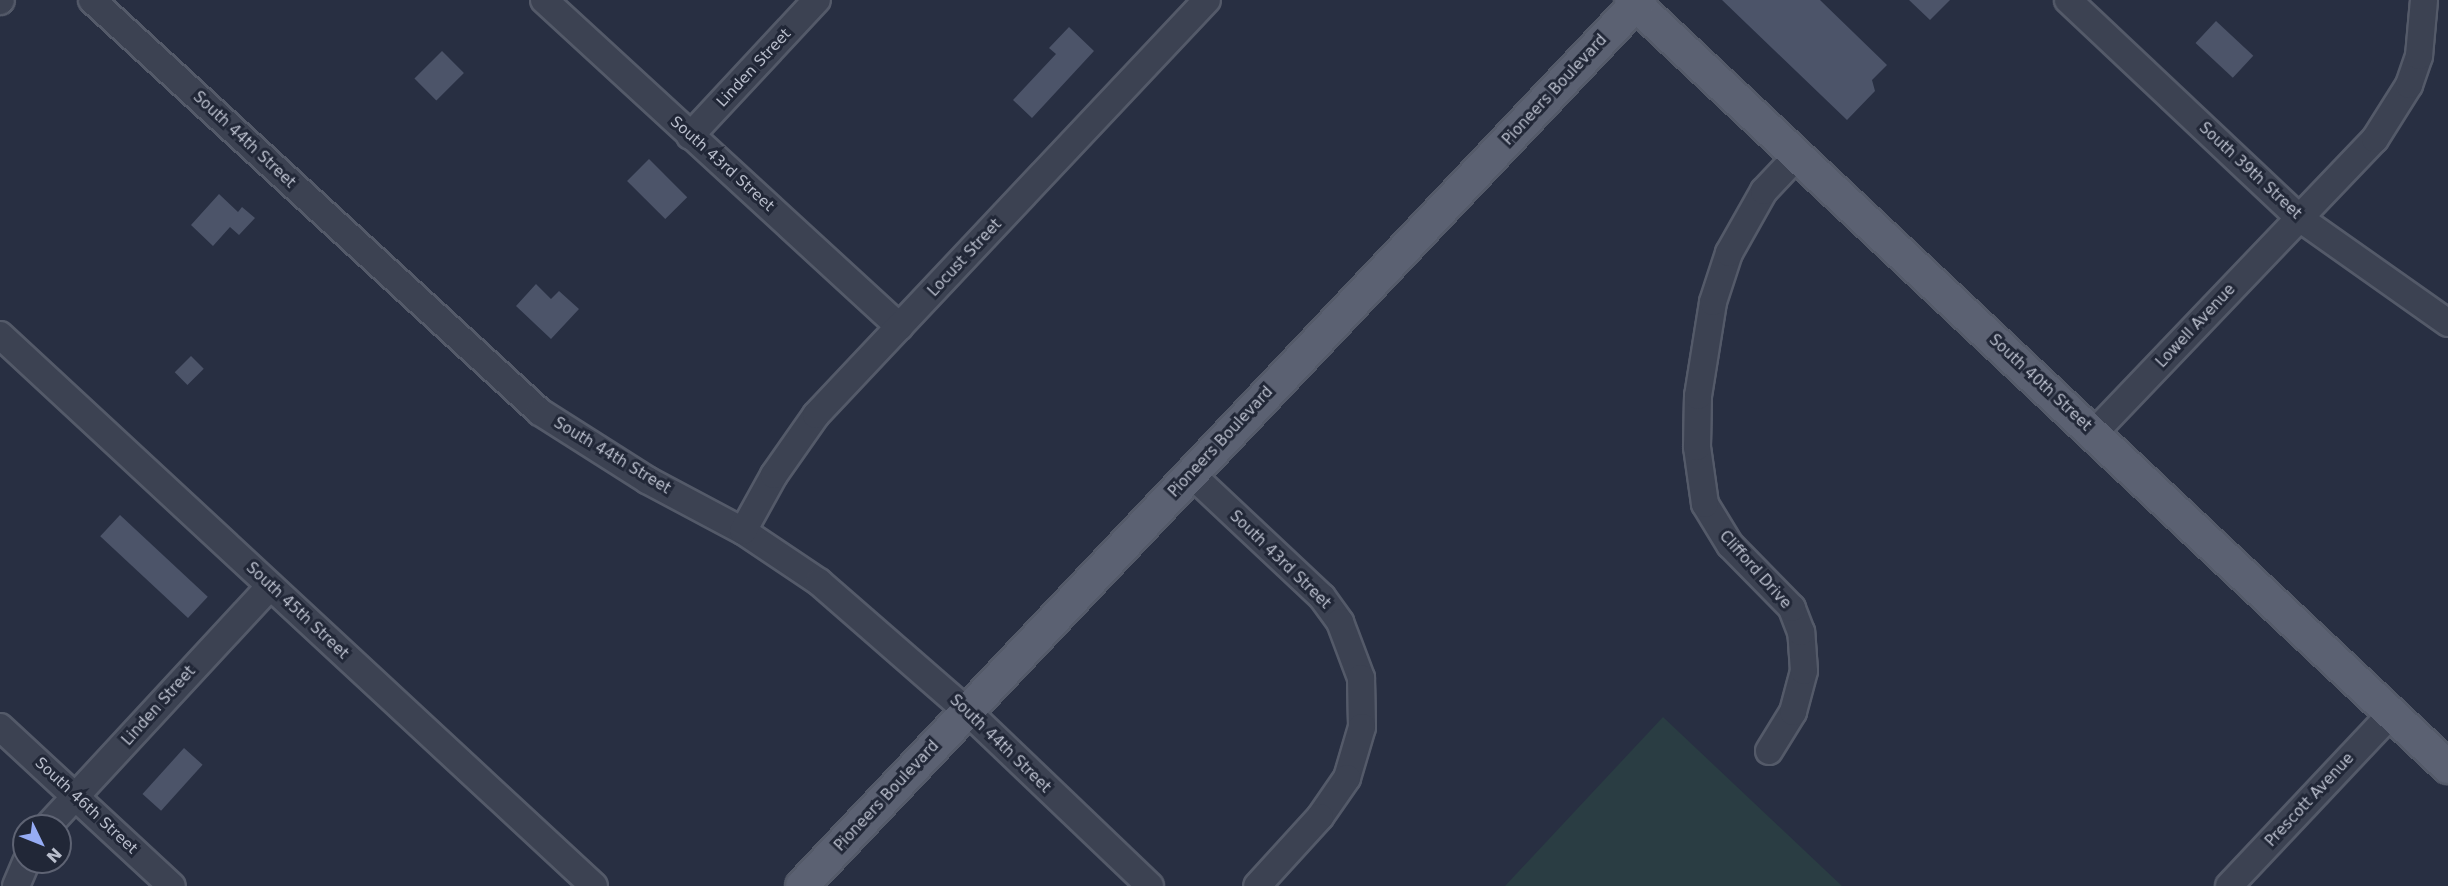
<!DOCTYPE html>
<style>
body{margin:0}
#map{position:relative;width:2448px;height:886px;overflow:hidden;background:#282f42;font-family:"DejaVu Sans",sans-serif}
div>[style]{position:absolute}
[style*='--x']{left:calc(var(--x)*1px);top:calc(var(--y)*1px);width:calc(var(--w)*1px);rotate:calc(var(--a)*1deg)}
.green>*{inset:0;background:#2a3d43}
.building>*{inset:0;background:#4c5469;transform-origin:0 0}
.roads{filter:drop-shadow(2px 0 #545a69) drop-shadow(-2px 0 #545a69) drop-shadow(0 2px #545a69) drop-shadow(0 -2px #545a69)}
.minor>*{height:26px;margin:-13px;padding:0 13px;transform-origin:13px;border-radius:13px;background:#3c4252}
.major>*{height:32px;margin:-16px;padding:0 16px;transform-origin:16px;border-radius:16px;background:#5b6172}
span{translate:-50% -50%;white-space:nowrap;text-align:center;line-height:1.15;-webkit-text-stroke:6px #212737;paint-order:stroke}
.street-label{font-size:15px;color:#b9becc}
.north{position:absolute;left:12px;top:814px;width:60px;height:60px;box-sizing:border-box;background:#212737;border:2px solid #5e6373;border-radius:50%;rotate:133deg;font-size:16px;font-weight:700;line-height:24px;text-align:center;color:#b9becc}
.north::after{content:'';display:block;margin:auto;width:21px;height:27px;background:#96acf5;clip-path:polygon(50% 0,100% 100%,50% 72%,0 100%)}
</style>
<div id="map">
<div class="green">
<i style="clip-path:polygon(1663px 717px,1842px 886px,1505px 886px)"></i>
</div>
<div class="building">
<i style="clip-path:polygon(1722px 0,1820px 0,1887px 65px,1872px 80px,1875px 91px,1847px 120px)"></i>
<i style="clip-path:polygon(1909px 0,1950px 0,1930px 20px)"></i>
<i style="left:2216px;top:21px;width:51px;height:30px;rotate:43deg"></i>
<i style="clip-path:polygon(1069px 27px,1094px 51px,1032px 118px,1013px 100px,1056px 54px,1049px 48px)"></i>
<i style="left:442px;top:51px;width:31px;height:39px;rotate:45deg"></i>
<i style="left:649px;top:159px;width:54px;height:31px;rotate:45deg"></i>
<i style="clip-path:polygon(219px 194px,238px 212px,242px 207px,255px 218px,239px 235px,230px 227px,213px 246px,191px 225px)"></i>
<i style="clip-path:polygon(536px 284px,551px 299px,559px 291px,579px 309px,551px 339px,516px 306px)"></i>
<i style="left:191px;top:356px;width:18px;height:23px;rotate:45deg"></i>
<i style="left:120px;top:515px;width:120px;height:29px;rotate:43deg"></i>
<i style="left:184px;top:748px;width:25px;height:62px;rotate:42deg"></i>
</div>
<div class="roads">
<div class="minor">
<i style="--x:92;--y:0;--w:609;--a:42.6"></i>
<i style="--x:540;--y:412;--w:127;--a:32.4"></i>
<i style="--x:647;--y:480;--w:109;--a:28"></i>
<i style="--x:743;--y:531;--w:92;--a:33.9"></i>
<i style="--x:819;--y:582;--w:196;--a:41.1"></i>
<i style="--x:967;--y:711;--w:253;--a:43.7"></i>
<i style="--x:544;--y:0;--w:483;--a:42.6"></i>
<i style="--x:2068;--y:0;--w:316;--a:43.3"></i>
<i style="--x:2298;--y:217;--w:184;--a:35.2"></i>
<i style="--x:0;--y:1;--w:1;--a:-45"></i>
<i style="--x:690;--y:136;--w:186;--a:-47"></i>
<i style="--x:0;--y:335;--w:810;--a:42.85"></i>
<i style="--x:2093;--y:434;--w:408;--a:-46.3"></i>
<i style="--x:2375;--y:139;--w:64;--a:-57.8"></i>
<i style="--x:2409;--y:85;--w:31;--a:-71"></i>
<i style="--x:2419;--y:56;--w:56;--a:-84.9"></i>
<i style="--x:1191;--y:474;--w:180;--a:43.2"></i>
<i style="--x:1322;--y:597;--w:31;--a:54"></i>
<i style="--x:1340;--y:622;--w:60;--a:69.4"></i>
<i style="--x:1361;--y:678;--w:49;--a:88.8"></i>
<i style="--x:1362;--y:727;--w:53;--a:106.4"></i>
<i style="--x:1347;--y:778;--w:47;--a:124.7"></i>
<i style="--x:1320;--y:817;--w:93;--a:132.4"></i>
<i style="--x:743;--y:531;--w:64;--a:-61"></i>
<i style="--x:774;--y:475;--w:73;--a:-55"></i>
<i style="--x:816;--y:415;--w:570;--a:-46.71"></i>
<i style="--x:0;--y:727;--w:234;--a:42.8"></i>
<i style="--x:1769;--y:751;--w:46;--a:-58.4"></i>
<i style="--x:1793;--y:712;--w:42;--a:-75"></i>
<i style="--x:1804;--y:671;--w:39;--a:-94"></i>
<i style="--x:1801;--y:632;--w:26;--a:-111"></i>
<i style="--x:1792;--y:608;--w:88;--a:-134.5"></i>
<i style="--x:1730;--y:545;--w:48;--a:-121.4"></i>
<i style="--x:1705;--y:504;--w:58;--a:-98"></i>
<i style="--x:1697;--y:447;--w:51;--a:-88.9"></i>
<i style="--x:1698;--y:396;--w:95;--a:-80.9"></i>
<i style="--x:1713;--y:302;--w:52;--a:-71.9"></i>
<i style="--x:1729;--y:253;--w:71;--a:-60.6"></i>
<i style="--x:1764;--y:191;--w:48;--a:-46.7"></i>
<i style="--x:48;--y:826;--w:327;--a:-47.2"></i>
<i style="--x:16;--y:886;--w:26;--a:-67"></i>
<i style="--x:2229;--y:886;--w:236;--a:-46.7"></i>
</div>
<div class="major">
<i style="--x:1631;--y:0;--w:1121;--a:43.19"></i>
<i style="--x:802;--y:886;--w:1220;--a:-46.59"></i>
</div>
</div>
<div class="street-label">
<span style="left:754px;top:68px;rotate:-47deg">Linden Street</span>
<span style="left:1555px;top:90px;rotate:-47deg">Pioneers Boulevard</span>
<span style="left:244px;top:140px;rotate:43deg">South 44th Street</span>
<span style="left:722px;top:164px;rotate:42deg">South 43rd Street</span>
<span style="left:2250px;top:171px;rotate:43deg">South 39th Street</span>
<span style="left:965px;top:258px;rotate:-47deg">Locust Street</span>
<span style="left:2196px;top:326px;rotate:-47deg">Lowell Avenue</span>
<span style="left:2040px;top:383px;rotate:43deg">South 40th Street</span>
<span style="left:1221px;top:442px;rotate:-47deg">Pioneers Boulevard</span>
<span style="left:612px;top:456px;rotate:31deg">South 44th Street</span>
<span style="left:1280px;top:560px;rotate:44deg">South 43rd Street</span>
<span style="left:1755px;top:570px;rotate:48deg">Clifford Drive</span>
<span style="left:297px;top:611px;rotate:43deg">South 45th Street</span>
<span style="left:159px;top:706px;rotate:-48deg">Linden Street</span>
<span style="left:1000px;top:744px;rotate:44deg">South 44th Street</span>
<span style="left:887px;top:796px;rotate:-47deg">Pioneers Boulevard</span>
<span style="left:2310px;top:800px;rotate:-47deg">Prescott Avenue</span>
<span style="left:86px;top:806px;rotate:43deg">South 46th Street</span>
</div>
<div class="north">N</div>
</div>
